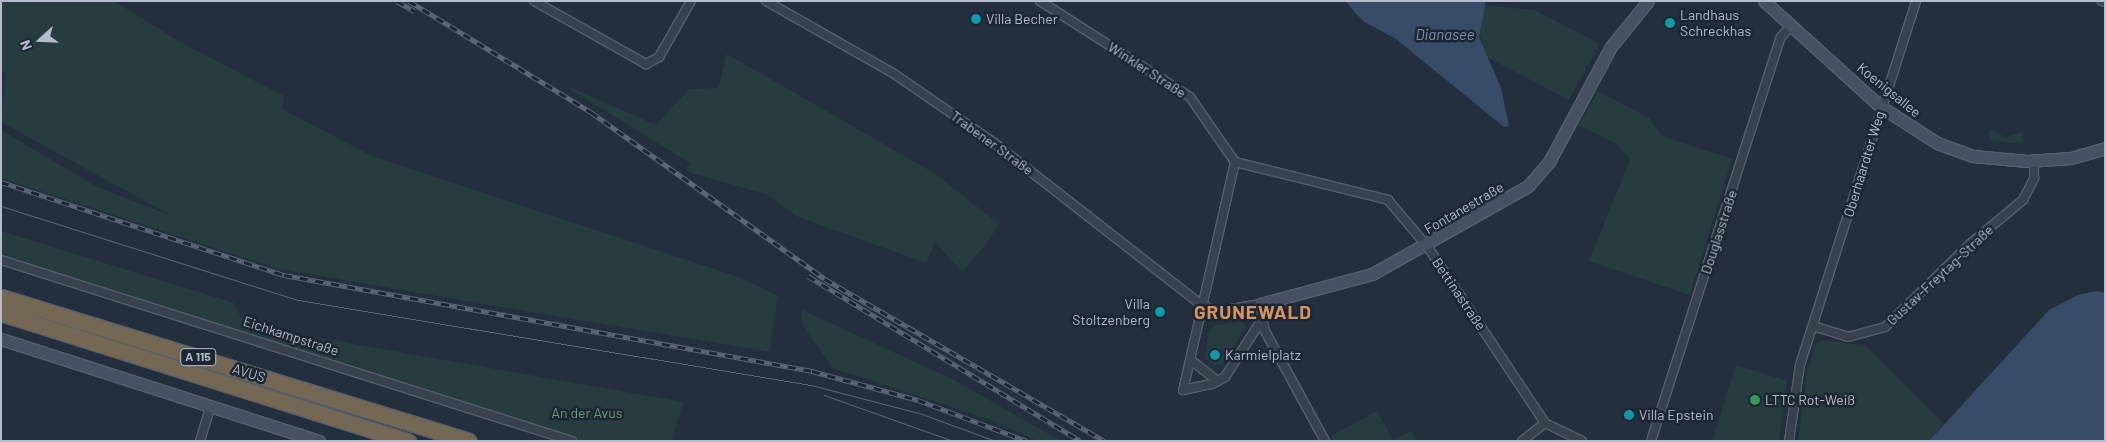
<!DOCTYPE html>
<meta charset="utf-8">
<style>
body{margin:0}
#map{position:relative;width:2106px;height:442px;overflow:hidden;background:#242f3e;font-family:Barlow,sans-serif}
div>[style]{position:absolute}
[style*='--x']{left:calc(var(--x)*1px);top:calc(var(--y)*1px);width:calc(var(--w)*1px);rotate:calc(var(--a)*1deg)}
.green>*{inset:0;background:#263c3f}
.water>*{inset:0;background:#394c67}
.roads{filter:drop-shadow(1px 0 #565f6c) drop-shadow(-1px 0 #565f6c) drop-shadow(0 1px #565f6c) drop-shadow(0 -1px #565f6c)}
.street>*{height:8px;margin:-4px;padding:0 4px;transform-origin:4px;border-radius:4px;background:#38414e}
.secondary>*{height:11px;margin:-5.5px;padding:0 5.5px;transform-origin:5.5px;border-radius:5.5px;background:#465061}
.highway>*{height:15px;margin:-7.5px;padding:0 7.5px;transform-origin:7.5px;border-radius:7.5px;background:#746855}
.tram>*{height:1px;margin:-0.5px;padding:0 0.5px;transform-origin:0.5px;border-radius:0.5px;background:#5a6575}
.rail>*{height:4.5px;margin-top:-2.25px;transform-origin:0;background:repeating-linear-gradient(90deg,#1d2633 0 8px,#5a6575 0 16px);box-sizing:border-box;border-block:1px solid #5a6575}
.dots>*{width:14px;height:14px;translate:-50% -50%;box-sizing:border-box;border:2px solid #1d2633;border-radius:50%}
span{translate:-50% -50%;white-space:nowrap;text-align:center;line-height:1.15;-webkit-text-stroke:5px #1d2633;paint-order:stroke}
.shield-label span{padding:1px 4px;background:#1d2633;border:1px solid;border-radius:4px;-webkit-text-stroke-width:0}
.shield-label{font-size:12px;color:#b4bcc9;font-weight:700}
.poi-label{font-size:14px;color:#b4bcc9}
.left{translate:0 -50%;text-align:left}
.right{translate:-100% -50%;text-align:right}
.street-label{font-size:14px;color:#b4bcc9}
.park-label{font-size:14px;color:#6b9a76}
.water-label{font-size:15px;color:#7c92b1;font-style:italic}
.district-label{font-size:19px;color:#d59563;font-weight:700;letter-spacing:1px}
.frame{position:absolute;inset:0;border:2px solid #b4bcc9;pointer-events:none}
.north{position:absolute;left:15px;top:15px;width:50px;height:50px;-webkit-text-stroke:4px #1d2633;paint-order:stroke;rotate:250deg;font-size:14px;font-weight:700;line-height:20px;text-align:center;color:#b4bcc9}
.north::after{content:'';display:block;margin:auto;width:18px;height:22px;background:#b4bcc9;clip-path:polygon(50% 0,100% 100%,50% 72%,0 100%)}
</style>
<div id="map">
<div class="green">
<i style="clip-path:polygon(1px 1px,114px 1px,182px 43px,284px 96px,282px 109px,372px 156px,741px 278px,778px 296px,769px 352px,279px 269px,1px 178px,1px 130px,97px 187px,172px 216px,1px 122px,5px 74px,1px 69px)"></i>
<i style="clip-path:polygon(1484px 5px,1534px 10px,1600px 44px,1569px 100px,1485px 56px,1479px 28px)"></i>
<i style="clip-path:polygon(727px 54px,934px 173px,999px 224px,986px 244px,962px 272px,935px 242px,926px 263px,796px 216px,768px 195px,685px 171px,690px 163px,562px 84px,656px 125px,689px 89px,718px 88px)"></i>
<i style="clip-path:polygon(1598px 91px,1649px 118px,1662px 136px,1732px 159px,1690px 295px,1589px 261px,1630px 160px,1618px 145px,1579px 125px)"></i>
<i style="clip-path:polygon(1990px 129px,2005px 137px,2023px 132px,2024px 144px,1990px 141px)"></i>
<i style="clip-path:polygon(1px 231px,234px 303px,245px 325px,683px 402px,672px 441px,583px 441px,1px 257px)"></i>
<i style="clip-path:polygon(802px 310px,954px 380px,1061px 441px,1037px 441px,988px 419px,833px 368px,802px 325px)"></i>
<i style="clip-path:polygon(1242px 322px,1246px 327px,1222px 364px,1213px 365px,1205px 359px,1209px 331px,1215px 325px)"></i>
<i style="clip-path:polygon(1823px 340px,1866px 346px,1943px 423px,1929px 441px,1798px 441px,1807px 372px,1816px 344px)"></i>
<i style="clip-path:polygon(1736px 365px,1787px 381px,1779px 441px,1712px 441px)"></i>
<i style="clip-path:polygon(1377px 411px,1393px 440px,1411px 431px,1417px 440px,1333px 441px,1331px 436px)"></i>
</div>
<div class="water">
<i style="clip-path:polygon(1345px 1px,1486px 1px,1479px 37px,1501px 88px,1509px 126px,1504px 127px,1396px 39px,1363px 21px)"></i>
<i style="clip-path:polygon(2097px 291px,2105px 293px,2105px 441px,1929px 441px,2049px 310px,2078px 295px)"></i>
</div>
<div class="roads">
<div class="street">
<i style="--x:534;--y:1;--w:129;--a:29.4"></i>
<i style="--x:646;--y:64;--w:15;--a:-28"></i>
<i style="--x:659;--y:57;--w:64;--a:-60.3"></i>
<i style="--x:766;--y:1;--w:146;--a:29.6"></i>
<i style="--x:893;--y:73;--w:121;--a:34.6"></i>
<i style="--x:993;--y:142;--w:266;--a:38"></i>
<i style="--x:1203;--y:306;--w:17;--a:17"></i>
<i style="--x:1219;--y:311;--w:42;--a:-9.7"></i>
<i style="--x:1260;--y:304;--w:27;--a:80"></i>
<i style="--x:1265;--y:331;--w:125;--a:61.4"></i>
<i style="--x:1040;--y:1;--w:178;--a:32.6"></i>
<i style="--x:1190;--y:97;--w:79;--a:55.3"></i>
<i style="--x:1235;--y:162;--w:234;--a:102.8"></i>
<i style="--x:1183;--y:390;--w:30;--a:-12"></i>
<i style="--x:1212;--y:384;--w:15;--a:-28"></i>
<i style="--x:1225;--y:377;--w:67;--a:-57.3"></i>
<i style="--x:2102;--y:1;--w:3;--a:18"></i>
<i style="--x:1235;--y:162;--w:158;--a:13.9"></i>
<i style="--x:1388;--y:200;--w:60;--a:49.7"></i>
<i style="--x:1427;--y:246;--w:213;--a:56.3"></i>
<i style="--x:1;--y:260;--w:599;--a:17.59"></i>
<i style="--x:1813;--y:326;--w:37;--a:17"></i>
<i style="--x:1848;--y:337;--w:38;--a:-15"></i>
<i style="--x:1885;--y:327;--w:119;--a:-44.3"></i>
<i style="--x:1970;--y:244;--w:69;--a:-39.7"></i>
<i style="--x:2023;--y:200;--w:25;--a:-63"></i>
<i style="--x:2034;--y:178;--w:17;--a:-90"></i>
<i style="--x:1192;--y:361;--w:33;--a:38"></i>
<i style="--x:200;--y:441;--w:37;--a:-73"></i>
<i style="--x:1522;--y:441;--w:29;--a:-38"></i>
<i style="--x:1545;--y:423;--w:41;--a:25.9"></i>
<i style="--x:1651;--y:441;--w:424;--a:-72.2"></i>
<i style="--x:1781;--y:37;--w:15;--a:-48"></i>
<i style="--x:1789;--y:441;--w:77;--a:-81.8"></i>
<i style="--x:1800;--y:365;--w:382;--a:-72.3"></i>
</div>
<div class="secondary">
<i style="--x:1764;--y:1;--w:158;--a:42.2"></i>
<i style="--x:1881;--y:107;--w:67;--a:32.7"></i>
<i style="--x:1937;--y:143;--w:38;--a:20"></i>
<i style="--x:1973;--y:156;--w:54;--a:5.3"></i>
<i style="--x:2027;--y:161;--w:44;--a:-3.9"></i>
<i style="--x:2071;--y:158;--w:35;--a:-16"></i>
<i style="--x:1260;--y:304;--w:116;--a:-15"></i>
<i style="--x:1372;--y:274;--w:179;--a:-29.4"></i>
<i style="--x:1528;--y:186;--w:32;--a:-49"></i>
<i style="--x:1549;--y:162;--w:129;--a:-61.8"></i>
<i style="--x:1610;--y:48;--w:60;--a:-51"></i>
<i style="--x:1;--y:339;--w:334;--a:17.8"></i>
</div>
<div class="highway">
<i style="--x:1;--y:297;--w:489;--a:17.1"></i>
<i style="--x:1;--y:313;--w:427;--a:17.5"></i>
</div>
</div>
<div class="tram">
<i style="--x:1;--y:206;--w:312;--a:17.6"></i>
<i style="--x:298;--y:300;--w:520;--a:9.41"></i>
<i style="--x:811;--y:385;--w:115;--a:14.6"></i>
<i style="--x:922;--y:414;--w:78;--a:20.3"></i>
<i style="--x:824;--y:395;--w:137;--a:19.6"></i>
</div>
<div class="rail">
<i style="--x:397;--y:1;--w:20;--a:30"></i>
<i style="--x:409;--y:1;--w:213;--a:31.4"></i>
<i style="--x:591;--y:112;--w:287;--a:35.5"></i>
<i style="--x:825;--y:279;--w:323;--a:30.1"></i>
<i style="--x:1;--y:182;--w:298;--a:18.2"></i>
<i style="--x:284;--y:275;--w:537;--a:10.3"></i>
<i style="--x:812;--y:371;--w:110;--a:15.3"></i>
<i style="--x:918;--y:400;--w:116;--a:20.6"></i>
<i style="--x:808;--y:276;--w:318;--a:31.2"></i>
</div>
<div class="dots">
<i style="left:976px;top:19px;background:#0f9aa8"></i>
<i style="left:1670px;top:23px;background:#0f9aa8"></i>
<i style="left:1160px;top:312px;background:#0f9aa8"></i>
<i style="left:1215px;top:355px;background:#0f9aa8"></i>
<i style="left:1755px;top:400px;background:#2e9e5b"></i>
<i style="left:1629px;top:415px;background:#0f9aa8"></i>
</div>
<div class="shield-label">
<span style="left:198px;top:357px">A 115</span>
</div>
<div class="poi-label">
<span class="left" style="left:1680px;top:23px">Landhaus<br>Schreckhas</span>
<span class="left" style="left:986px;top:19px">Villa Becher</span>
<span class="right" style="left:1150px;top:312px">Villa<br>Stoltzenberg</span>
<span class="left" style="left:1225px;top:355px">Karmielplatz</span>
<span class="left" style="left:1765px;top:400px">LTTC Rot-Weiß</span>
<span class="left" style="left:1639px;top:415px">Villa Epstein</span>
</div>
<div class="street-label">
<span style="left:1147px;top:70px;rotate:33deg">Winkler Straße</span>
<span style="left:1889px;top:90px;rotate:39deg">Koenigsallee</span>
<span style="left:992px;top:143px;rotate:36deg">Trabener Straße</span>
<span style="left:1864px;top:164px;rotate:-73deg">Oberhaardter Weg</span>
<span style="left:1464px;top:208px;rotate:-30deg">Fontanestraße</span>
<span style="left:1719px;top:232px;rotate:-72deg">Douglasstraße</span>
<span style="left:1940px;top:275px;rotate:-43deg">Gustav-Freytag-Straße</span>
<span style="left:1459px;top:294px;rotate:56deg">Bettinastraße</span>
<span style="left:291px;top:336px;rotate:18deg">Eichkampstraße</span>
<span style="left:249px;top:373px;rotate:17deg">AVUS</span>
</div>
<div class="park-label">
<span style="left:587px;top:413px">An der Avus</span>
</div>
<div class="water-label">
<span style="left:1445px;top:35px">Dianasee</span>
</div>
<div class="district-label">
<span style="left:1253px;top:312px">GRUNEWALD</span>
</div>
<div class="frame"></div>
<div class="north">N</div>
</div>
